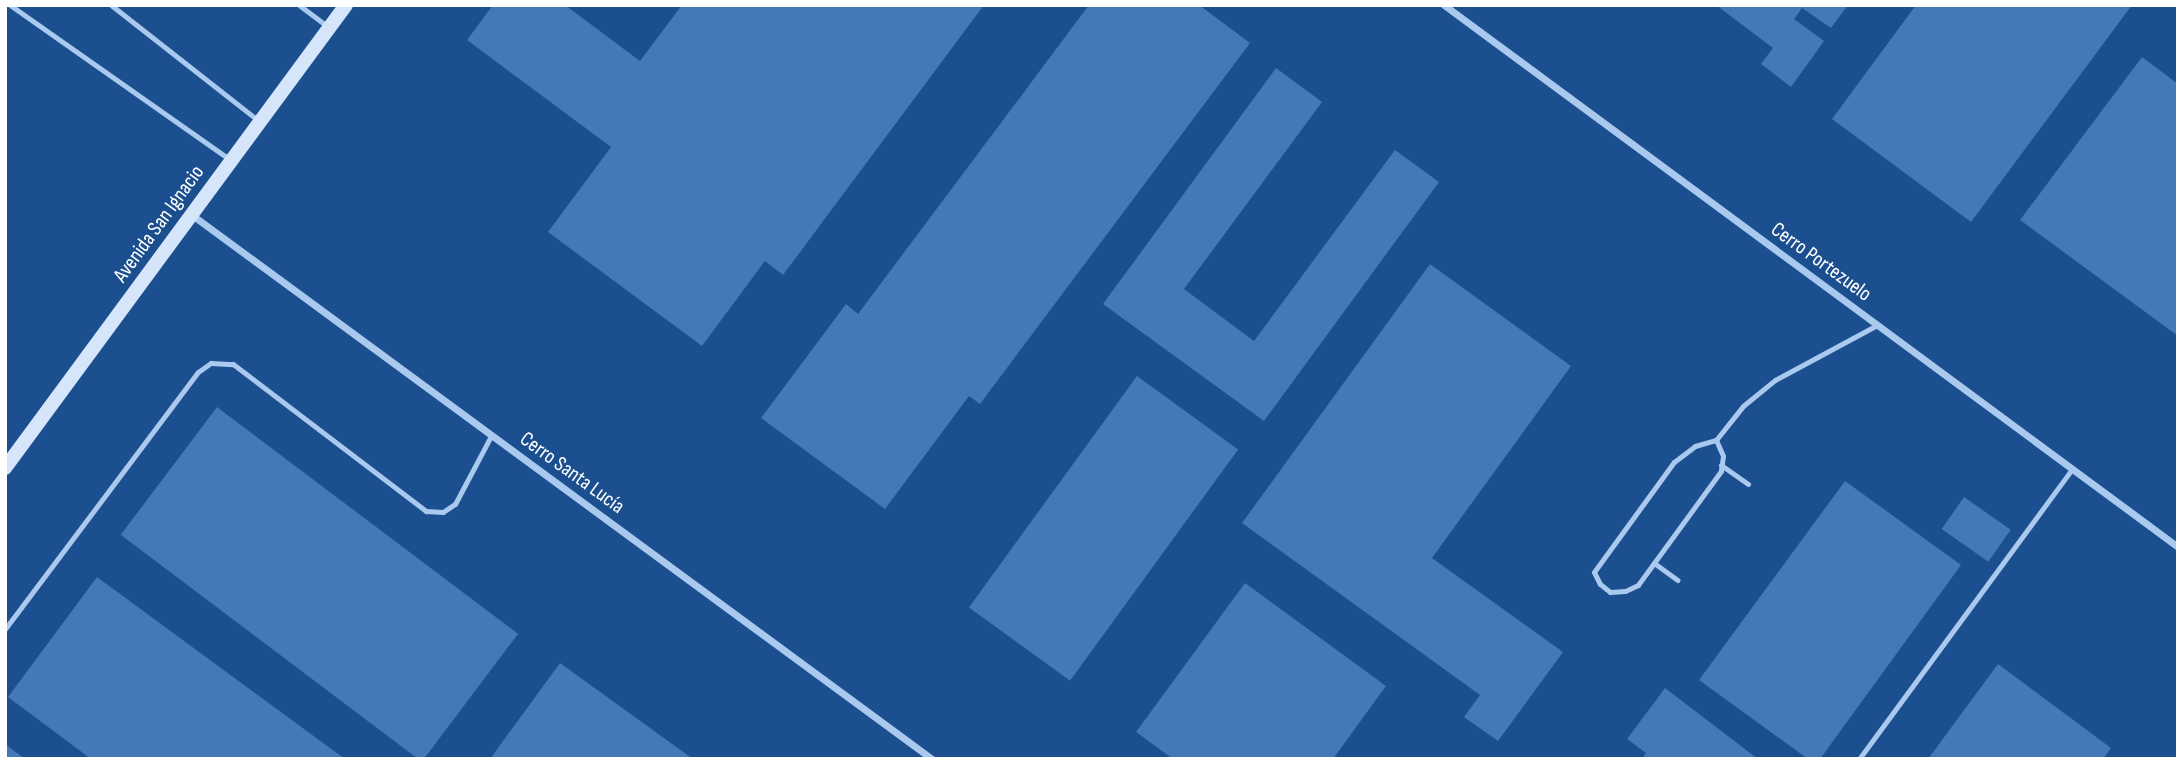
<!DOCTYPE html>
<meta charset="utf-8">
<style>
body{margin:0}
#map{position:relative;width:2183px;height:764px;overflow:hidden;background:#1b4f8f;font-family:"Sofia Sans Condensed",sans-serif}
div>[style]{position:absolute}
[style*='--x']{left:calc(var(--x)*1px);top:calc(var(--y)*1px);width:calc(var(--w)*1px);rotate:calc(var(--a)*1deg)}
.building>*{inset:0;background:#4478b7;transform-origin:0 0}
.service>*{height:5px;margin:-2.5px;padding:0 2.5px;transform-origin:2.5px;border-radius:2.5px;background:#a9c9ee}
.minor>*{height:7px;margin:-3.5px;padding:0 3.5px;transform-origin:3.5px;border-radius:3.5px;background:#a9c9ee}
.secondary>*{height:14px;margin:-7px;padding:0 7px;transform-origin:7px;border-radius:7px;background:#d6e6fa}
span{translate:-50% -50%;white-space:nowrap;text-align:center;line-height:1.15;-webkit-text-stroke:5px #1b4f8f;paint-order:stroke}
.street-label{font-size:21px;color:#fff}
.frame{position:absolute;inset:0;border:7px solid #fff;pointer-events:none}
</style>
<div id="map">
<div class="building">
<i style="clip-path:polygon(493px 5px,565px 5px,640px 61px,682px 5px,984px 5px,783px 275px,765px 261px,702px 346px,548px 232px,611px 147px,467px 40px)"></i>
<i style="clip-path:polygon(1089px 5px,1199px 5px,1250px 43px,980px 404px,969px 396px,885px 509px,761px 418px,846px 304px,858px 314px)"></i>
<i style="clip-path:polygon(1716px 5px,1848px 5px,1831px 28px,1802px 8px,1794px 19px,1824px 41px,1791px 87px,1761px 64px,1773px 48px)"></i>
<i style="clip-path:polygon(1916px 5px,2132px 5px,1971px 222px,1832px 119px)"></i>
<i style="clip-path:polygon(2142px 57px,2178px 84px,2178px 336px,2020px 220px)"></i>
<i style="clip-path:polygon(1276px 68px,1322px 102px,1184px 289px,1254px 341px,1395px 150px,1439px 182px,1264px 421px,1103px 304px)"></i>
<i style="clip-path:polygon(1430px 264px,1571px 366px,1432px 558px,1563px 652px,1498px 741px,1464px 717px,1480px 695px,1242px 523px)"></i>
<i style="left:1137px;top:376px;width:125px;height:286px;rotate:36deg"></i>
<i style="left:217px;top:407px;width:377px;height:160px;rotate:37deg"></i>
<i style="clip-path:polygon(1845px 481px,1961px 565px,1820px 759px,1808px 759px,1699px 680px)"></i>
<i style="left:1964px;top:497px;width:57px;height:39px;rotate:35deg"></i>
<i style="clip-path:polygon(97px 577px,345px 759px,91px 759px,8px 697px)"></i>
<i style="clip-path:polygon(1245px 583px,1386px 686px,1333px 759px,1173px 759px,1136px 732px)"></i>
<i style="clip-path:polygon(560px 663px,693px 759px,490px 759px)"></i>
<i style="clip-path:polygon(1998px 664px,2111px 748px,2103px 759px,1928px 759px)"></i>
<i style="clip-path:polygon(1665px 688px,1758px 759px,1642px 759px,1646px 753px,1627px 739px)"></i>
<i style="clip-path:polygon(5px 744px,25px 759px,5px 759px)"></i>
</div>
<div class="service">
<i style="--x:10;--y:5;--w:268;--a:35.1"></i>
<i style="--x:111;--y:5;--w:189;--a:38.1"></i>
<i style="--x:299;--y:5;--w:35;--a:37"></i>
<i style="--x:1716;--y:440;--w:17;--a:66"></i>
<i style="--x:1723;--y:456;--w:15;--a:98"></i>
<i style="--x:1721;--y:471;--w:141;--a:126.1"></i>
<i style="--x:1638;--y:585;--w:14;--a:155"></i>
<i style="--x:1625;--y:591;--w:15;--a:176"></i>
<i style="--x:1610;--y:592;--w:13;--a:-141"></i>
<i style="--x:1600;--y:584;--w:13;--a:-117"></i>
<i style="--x:1594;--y:572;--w:136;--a:-54"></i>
<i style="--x:1674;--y:462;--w:26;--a:-37"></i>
<i style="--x:1695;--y:446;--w:22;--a:-16"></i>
<i style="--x:1716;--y:440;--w:43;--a:-51.5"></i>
<i style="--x:1743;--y:406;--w:41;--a:-39.1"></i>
<i style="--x:1775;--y:380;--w:116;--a:-28.3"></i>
<i style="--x:1721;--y:465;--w:33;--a:35"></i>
<i style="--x:1654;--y:563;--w:29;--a:36"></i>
<i style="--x:5;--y:629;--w:321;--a:-53.1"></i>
<i style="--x:198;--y:372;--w:16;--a:-35"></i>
<i style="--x:211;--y:363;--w:22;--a:3"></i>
<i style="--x:233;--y:364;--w:243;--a:37.3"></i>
<i style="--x:426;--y:511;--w:17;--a:3"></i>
<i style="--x:443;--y:512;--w:14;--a:-34"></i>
<i style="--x:455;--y:504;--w:77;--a:-62.1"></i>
<i style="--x:1859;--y:759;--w:360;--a:-53.7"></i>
</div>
<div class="minor">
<i style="--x:1444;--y:5;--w:912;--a:36.44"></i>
<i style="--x:192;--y:215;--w:918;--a:36.32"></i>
</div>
<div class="secondary">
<i style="--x:5;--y:468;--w:575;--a:-53.63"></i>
</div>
<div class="street-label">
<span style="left:159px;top:224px;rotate:-54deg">Avenida San Ignacio</span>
<span style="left:1821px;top:262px;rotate:36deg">Cerro Portezuelo</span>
<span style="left:572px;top:473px;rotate:36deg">Cerro Santa Lucía</span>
</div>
<div class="frame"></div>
</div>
